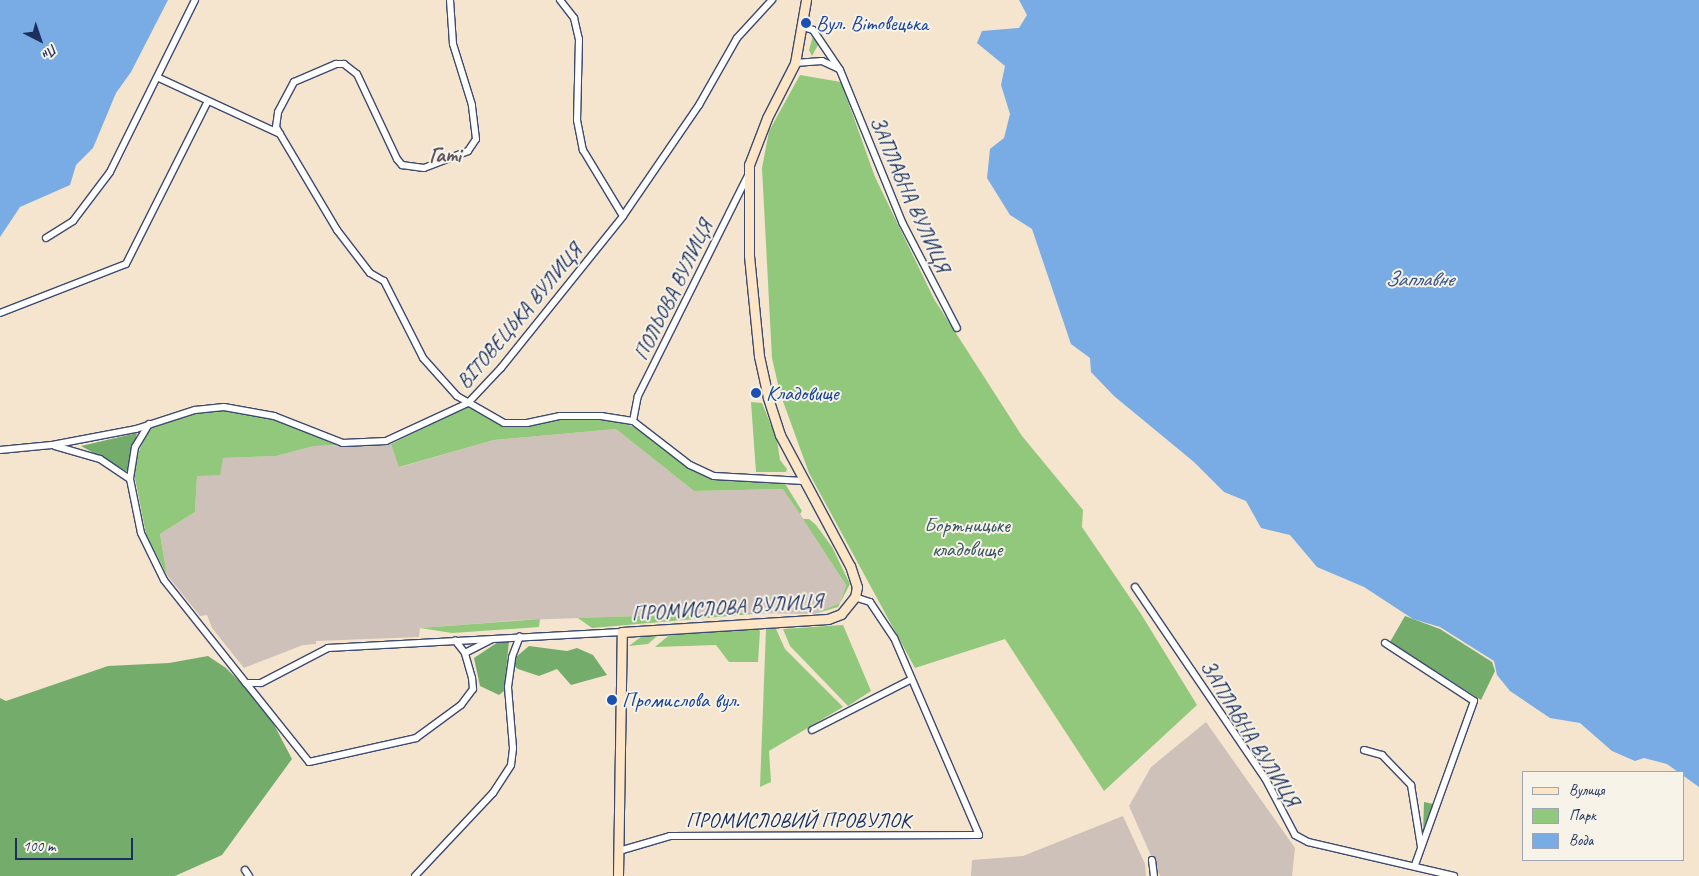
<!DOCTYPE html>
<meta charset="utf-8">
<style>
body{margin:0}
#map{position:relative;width:1699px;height:876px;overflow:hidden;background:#f5e4ce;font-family:Caveat,sans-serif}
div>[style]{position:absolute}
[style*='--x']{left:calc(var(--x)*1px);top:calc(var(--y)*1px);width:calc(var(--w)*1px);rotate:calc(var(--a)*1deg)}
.industrial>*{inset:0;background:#cec1b9}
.green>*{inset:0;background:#91c87b}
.forest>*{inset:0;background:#74ac6b}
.water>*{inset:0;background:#79abe4}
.roads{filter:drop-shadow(1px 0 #3c4a6f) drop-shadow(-1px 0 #3c4a6f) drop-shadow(0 1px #3c4a6f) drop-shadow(0 -1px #3c4a6f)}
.street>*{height:6px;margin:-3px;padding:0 3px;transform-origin:3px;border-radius:3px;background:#fff}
.secondary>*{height:9px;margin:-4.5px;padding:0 4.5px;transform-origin:4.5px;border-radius:4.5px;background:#fde5c5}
.dots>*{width:14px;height:14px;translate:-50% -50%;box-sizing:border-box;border:2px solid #f7f3e8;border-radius:50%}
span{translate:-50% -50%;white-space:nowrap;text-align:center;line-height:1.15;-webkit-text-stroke:4px #f7f3e8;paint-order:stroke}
.transit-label{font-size:21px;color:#164399}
.left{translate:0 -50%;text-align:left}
.street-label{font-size:21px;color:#1b2f5e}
.park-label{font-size:21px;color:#385565}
.neighbourhood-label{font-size:22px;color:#5d5562;font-weight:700}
.water-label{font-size:22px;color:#375486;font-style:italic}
.legend{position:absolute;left:1522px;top:771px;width:162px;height:90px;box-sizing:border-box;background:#f7f3e8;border:1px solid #9fa5b1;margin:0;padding:6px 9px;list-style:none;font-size:15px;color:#1b2f5e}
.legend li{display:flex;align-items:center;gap:10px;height:25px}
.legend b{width:25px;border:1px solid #9fa5b1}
.north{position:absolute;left:15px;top:15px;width:50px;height:50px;-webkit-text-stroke:4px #f7f3e8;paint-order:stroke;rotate:139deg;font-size:14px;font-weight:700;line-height:20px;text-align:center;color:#1b2f5e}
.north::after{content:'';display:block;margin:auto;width:18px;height:22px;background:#1b2f5e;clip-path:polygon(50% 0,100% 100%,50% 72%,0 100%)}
.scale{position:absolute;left:15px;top:838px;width:118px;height:22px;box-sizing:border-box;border:2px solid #1b2f5e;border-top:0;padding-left:6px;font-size:15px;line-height:18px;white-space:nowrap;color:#1b2f5e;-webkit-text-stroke:4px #f7f3e8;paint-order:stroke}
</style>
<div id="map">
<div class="industrial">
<i style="clip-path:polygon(616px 429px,694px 491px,784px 489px,846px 585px,840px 603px,814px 614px,731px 613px,522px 620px,420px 628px,419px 637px,316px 641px,316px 644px,303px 645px,244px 668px,212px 628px,207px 615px,200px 616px,167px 575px,160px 534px,195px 512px,197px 476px,223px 458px,276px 456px,314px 446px,391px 444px,400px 467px,494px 440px)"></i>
<i style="clip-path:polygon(1206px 722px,1295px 848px,1292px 876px,1160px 876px,1129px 806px,1151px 767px)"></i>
<i style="clip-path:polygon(1123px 816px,1145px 864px,1146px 876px,971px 876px,972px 860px,1023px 856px)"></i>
</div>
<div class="green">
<i style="clip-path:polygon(813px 36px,819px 43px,812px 56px,809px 50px)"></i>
<i style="clip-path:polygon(800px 75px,841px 82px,875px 177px,934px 299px,1022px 436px,1083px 510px,1082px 527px,1141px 614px,1197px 705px,1104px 791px,1005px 639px,915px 668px,809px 473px,780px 393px,772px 358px,762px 168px,769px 131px)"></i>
<i style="clip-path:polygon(751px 402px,762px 403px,777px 440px,780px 460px,787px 469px,786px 472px,756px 472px)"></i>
<i style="clip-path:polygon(467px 407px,514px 427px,560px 418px,618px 421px,640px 429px,713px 479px,784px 482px,802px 511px,800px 514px,783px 489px,694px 491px,616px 429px,494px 440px,399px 467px,391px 444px)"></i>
<i style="clip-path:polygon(200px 411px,231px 411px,273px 418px,341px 445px,314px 446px,276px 456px,223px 458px,220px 475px,197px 476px,195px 512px,160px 534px,167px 575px,146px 534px,134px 473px,137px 456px,147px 432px,154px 426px)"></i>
<i style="clip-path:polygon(803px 519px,809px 519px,816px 525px,832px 547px,850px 584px,838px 607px,814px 614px,840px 603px,846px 585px)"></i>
<i style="clip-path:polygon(732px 613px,765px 613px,592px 628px,578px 618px)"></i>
<i style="clip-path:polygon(540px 619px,539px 627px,452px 633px,420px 628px)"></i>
<i style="clip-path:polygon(843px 625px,871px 691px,848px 706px,790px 646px,783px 629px)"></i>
<i style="clip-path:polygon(753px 627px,760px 631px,758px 662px,729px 662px,716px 645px,655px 647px,673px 632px)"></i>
<i style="clip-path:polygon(766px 629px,776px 629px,785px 649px,843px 707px,769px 751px,771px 782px,760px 787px)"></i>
<i style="clip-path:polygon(663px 631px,648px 644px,629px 646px,642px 636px)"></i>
</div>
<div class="forest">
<i style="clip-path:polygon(137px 433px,128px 472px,81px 446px)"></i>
<i style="clip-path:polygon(1405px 616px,1440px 629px,1492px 662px,1495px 671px,1481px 700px,1390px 642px)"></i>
<i style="clip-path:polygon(509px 641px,504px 691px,499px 695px,480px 686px,474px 658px,498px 642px)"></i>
<i style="clip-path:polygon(529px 646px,567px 651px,577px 648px,593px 655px,607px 675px,571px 685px,557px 669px,539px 676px,518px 669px,514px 666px,516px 657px)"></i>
<i style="clip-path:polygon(208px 656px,226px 668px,245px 687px,271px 719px,292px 759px,222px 855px,175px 876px,0 876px,0 698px,6px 701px,108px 666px,169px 663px)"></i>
<i style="clip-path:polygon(1424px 802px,1433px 804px,1423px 836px)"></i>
</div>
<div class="water">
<i style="clip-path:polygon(0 0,168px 0,131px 72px,116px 93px,93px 148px,76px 165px,70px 185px,20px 207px,0 237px)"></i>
<i style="clip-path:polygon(1019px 0,1699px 0,1699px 787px,1667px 764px,1644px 758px,1635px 761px,1612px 751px,1580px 723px,1550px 718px,1510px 691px,1497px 675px,1494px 661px,1440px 627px,1413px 619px,1364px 587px,1317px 567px,1290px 535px,1261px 528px,1246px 501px,1224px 492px,1194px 462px,1114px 396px,1091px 372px,1090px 358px,1071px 344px,1032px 229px,1010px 215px,987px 178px,990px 149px,1004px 138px,1010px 114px,1001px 85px,1005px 66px,977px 43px,982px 31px,1019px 28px,1027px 15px)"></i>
</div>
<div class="roads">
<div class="street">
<i style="--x:560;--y:0;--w:23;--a:52"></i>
<i style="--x:574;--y:18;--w:22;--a:77"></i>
<i style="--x:579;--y:39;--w:81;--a:91.4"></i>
<i style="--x:577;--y:120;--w:31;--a:79"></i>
<i style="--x:583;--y:150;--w:77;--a:58.8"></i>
<i style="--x:803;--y:27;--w:10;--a:17"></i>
<i style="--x:813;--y:30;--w:48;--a:56"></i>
<i style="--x:840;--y:70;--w:166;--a:67.8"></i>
<i style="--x:903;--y:224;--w:117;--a:62.6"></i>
<i style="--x:795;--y:63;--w:27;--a:-4"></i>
<i style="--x:822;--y:61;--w:19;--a:25"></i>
<i style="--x:159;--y:78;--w:133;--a:24.8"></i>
<i style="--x:280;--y:134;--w:112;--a:59.3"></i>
<i style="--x:337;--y:230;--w:54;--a:52.5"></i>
<i style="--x:370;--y:273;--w:16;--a:30"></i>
<i style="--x:384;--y:281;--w:86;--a:63.1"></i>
<i style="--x:423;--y:358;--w:51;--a:48.2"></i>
<i style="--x:457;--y:396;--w:54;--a:29.9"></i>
<i style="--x:504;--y:423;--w:23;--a:0"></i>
<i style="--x:527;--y:423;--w:34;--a:-12"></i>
<i style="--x:560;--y:416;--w:41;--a:0"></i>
<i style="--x:601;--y:416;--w:32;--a:9"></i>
<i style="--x:633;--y:421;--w:72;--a:37.7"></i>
<i style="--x:690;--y:465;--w:26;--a:25"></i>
<i style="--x:714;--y:476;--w:90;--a:3.2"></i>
<i style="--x:280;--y:134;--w:8;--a:-120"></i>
<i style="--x:276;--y:127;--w:15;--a:-82"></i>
<i style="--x:278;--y:112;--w:34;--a:-62"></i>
<i style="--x:294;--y:82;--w:46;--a:-23.2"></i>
<i style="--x:336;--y:64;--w:8;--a:0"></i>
<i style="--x:344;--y:64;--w:16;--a:38"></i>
<i style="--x:357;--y:74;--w:94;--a:64.8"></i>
<i style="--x:397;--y:159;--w:8;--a:50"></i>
<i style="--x:402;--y:165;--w:22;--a:8"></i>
<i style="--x:424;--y:168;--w:47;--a:-21.1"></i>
<i style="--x:468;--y:151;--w:14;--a:-56"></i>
<i style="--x:476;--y:139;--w:34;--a:-97"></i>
<i style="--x:472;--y:105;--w:64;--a:-107.3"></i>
<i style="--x:453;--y:44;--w:44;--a:-93.9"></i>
<i style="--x:46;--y:238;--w:32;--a:-32"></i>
<i style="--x:73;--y:221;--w:61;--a:-52.9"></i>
<i style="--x:110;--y:172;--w:192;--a:-63.7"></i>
<i style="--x:0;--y:313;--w:135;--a:-21.3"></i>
<i style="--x:126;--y:264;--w:182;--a:-63.3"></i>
<i style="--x:633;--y:421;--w:25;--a:-79"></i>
<i style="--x:638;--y:396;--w:247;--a:-63.5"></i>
<i style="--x:149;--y:424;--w:27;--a:121"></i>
<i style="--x:135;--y:447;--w:32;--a:99"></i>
<i style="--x:130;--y:479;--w:55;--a:78.5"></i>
<i style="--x:141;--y:533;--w:52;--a:63.9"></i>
<i style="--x:164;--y:580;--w:132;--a:51.5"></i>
<i style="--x:246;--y:683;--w:15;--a:0"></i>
<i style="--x:261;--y:683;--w:76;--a:-27.6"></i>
<i style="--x:328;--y:648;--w:294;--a:-3.1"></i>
<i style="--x:55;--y:446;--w:47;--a:16.1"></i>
<i style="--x:100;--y:459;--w:36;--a:34"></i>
<i style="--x:0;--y:450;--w:52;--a:-5.5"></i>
<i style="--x:52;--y:445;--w:86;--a:-10.8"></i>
<i style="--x:136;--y:429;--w:62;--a:-17.9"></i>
<i style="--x:195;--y:410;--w:29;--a:-6"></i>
<i style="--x:224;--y:407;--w:51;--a:10.2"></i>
<i style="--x:274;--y:416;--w:74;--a:21.4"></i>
<i style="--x:343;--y:443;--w:43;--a:-2.7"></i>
<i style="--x:386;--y:441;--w:90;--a:-24.9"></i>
<i style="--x:468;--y:403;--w:48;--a:-46.7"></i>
<i style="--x:501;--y:368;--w:195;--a:-51.2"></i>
<i style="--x:623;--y:216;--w:135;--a:-55.6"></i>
<i style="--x:699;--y:105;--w:77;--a:-60.4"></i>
<i style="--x:737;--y:38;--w:52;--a:-47.4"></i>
<i style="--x:1135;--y:587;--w:231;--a:55.8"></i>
<i style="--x:1265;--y:778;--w:64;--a:62.2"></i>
<i style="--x:1295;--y:835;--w:15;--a:28"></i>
<i style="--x:1308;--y:842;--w:150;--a:13.1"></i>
<i style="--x:1385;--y:643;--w:106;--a:33.1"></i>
<i style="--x:1474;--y:701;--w:174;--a:109.8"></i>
<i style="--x:465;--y:653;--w:30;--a:-27"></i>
<i style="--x:246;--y:683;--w:101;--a:51.4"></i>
<i style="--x:309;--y:762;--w:110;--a:-12.6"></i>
<i style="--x:416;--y:738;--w:56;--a:-36.3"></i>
<i style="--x:461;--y:705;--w:20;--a:-53"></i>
<i style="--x:473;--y:689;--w:11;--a:-95"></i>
<i style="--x:472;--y:678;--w:26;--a:-106"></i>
<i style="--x:465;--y:653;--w:16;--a:-128"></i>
<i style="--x:812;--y:730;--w:110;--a:-27"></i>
<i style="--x:1364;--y:750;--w:19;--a:16"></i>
<i style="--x:1382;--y:755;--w:42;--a:46"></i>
<i style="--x:1411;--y:785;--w:63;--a:80.8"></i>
<i style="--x:619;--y:851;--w:53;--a:-16.4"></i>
<i style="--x:670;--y:836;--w:309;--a:-0.2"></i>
<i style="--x:979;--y:835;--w:215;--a:-113.3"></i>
<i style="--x:894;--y:638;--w:43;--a:-123.7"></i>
<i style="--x:870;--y:602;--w:16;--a:-162"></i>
<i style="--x:1152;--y:860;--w:16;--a:83"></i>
<i style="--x:245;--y:870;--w:7;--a:56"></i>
<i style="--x:415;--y:876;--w:114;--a:-46.8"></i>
<i style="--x:493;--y:793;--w:33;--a:-57"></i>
<i style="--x:511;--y:765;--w:17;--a:-83"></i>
<i style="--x:513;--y:748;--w:61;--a:-94.7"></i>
<i style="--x:508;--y:687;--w:30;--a:-82"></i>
<i style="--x:512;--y:657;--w:22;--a:-69"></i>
</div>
<div class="secondary">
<i style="--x:618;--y:876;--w:244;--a:-89.1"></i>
<i style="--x:622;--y:632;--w:206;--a:-3.6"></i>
<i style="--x:828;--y:619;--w:14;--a:-21"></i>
<i style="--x:841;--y:614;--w:22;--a:-51"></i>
<i style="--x:855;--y:597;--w:10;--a:-79"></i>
<i style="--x:857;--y:587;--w:22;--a:-108"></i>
<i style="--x:850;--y:566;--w:149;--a:-118.1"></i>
<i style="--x:780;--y:435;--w:40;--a:-108"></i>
<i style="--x:768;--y:397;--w:42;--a:-102.4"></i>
<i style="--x:759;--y:356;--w:101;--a:-95.7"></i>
<i style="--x:749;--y:255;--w:90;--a:-90"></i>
<i style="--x:749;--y:165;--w:50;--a:-69"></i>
<i style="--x:767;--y:118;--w:62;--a:-63"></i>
<i style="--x:795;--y:63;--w:64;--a:-80.1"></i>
</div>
</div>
<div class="dots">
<i style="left:806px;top:23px;background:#1a4fb4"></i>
<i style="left:756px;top:393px;background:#1a4fb4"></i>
<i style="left:612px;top:700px;background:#1a4fb4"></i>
</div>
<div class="transit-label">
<span class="left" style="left:816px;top:23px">Вул. Вітовецька</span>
<span class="left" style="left:766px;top:393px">Кладовище</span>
<span class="left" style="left:622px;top:700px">Промислова вул.</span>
</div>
<div class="street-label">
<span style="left:910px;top:194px;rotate:66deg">ЗАПЛАВНА ВУЛИЦЯ</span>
<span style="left:673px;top:290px;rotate:-64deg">ПОЛЬОВА ВУЛИЦЯ</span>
<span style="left:519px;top:316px;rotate:-50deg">ВІТОВЕЦЬКА ВУЛИЦЯ</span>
<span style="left:727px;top:607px;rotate:-4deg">ПРОМИСЛОВА ВУЛИЦЯ</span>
<span style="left:1250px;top:733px;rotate:58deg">ЗАПЛАВНА ВУЛИЦЯ</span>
<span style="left:798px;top:820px">ПРОМИСЛОВИЙ ПРОВУЛОК</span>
</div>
<div class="park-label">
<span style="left:967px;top:537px">Бортницьке<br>кладовище</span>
</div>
<div class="neighbourhood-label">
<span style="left:445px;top:156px">Гаті</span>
</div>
<div class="water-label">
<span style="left:1419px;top:280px">Заплавне</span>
</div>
<ul class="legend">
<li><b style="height:6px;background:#fde5c5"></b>Вулиця</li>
<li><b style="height:14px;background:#91c87b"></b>Парк</li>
<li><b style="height:14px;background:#79abe4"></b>Вода</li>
</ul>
<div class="north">Пн</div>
<div class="scale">100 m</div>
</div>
